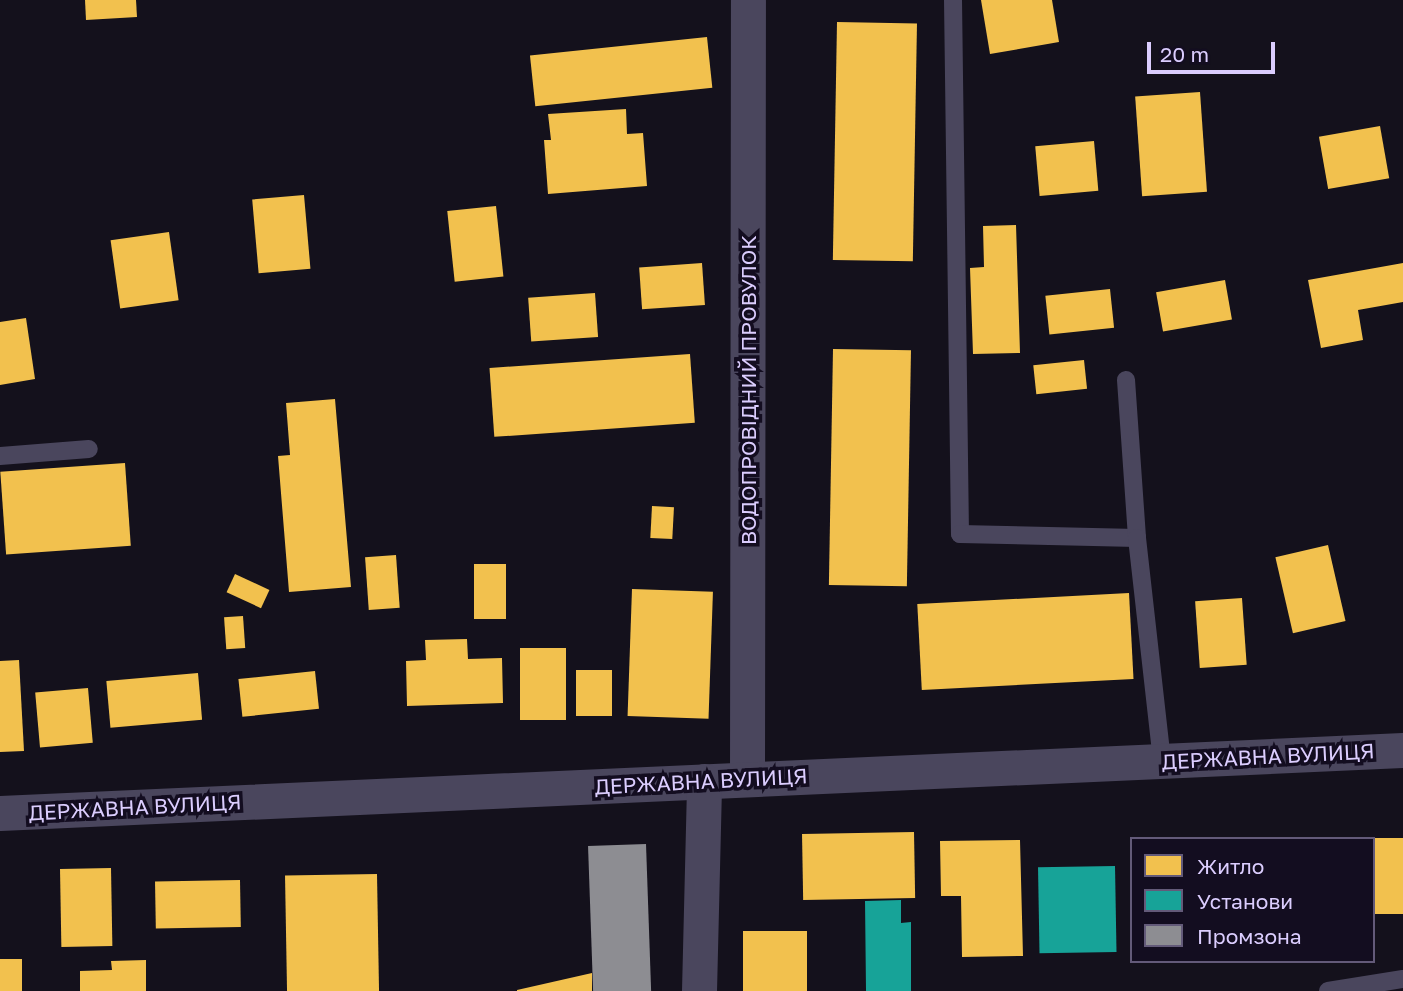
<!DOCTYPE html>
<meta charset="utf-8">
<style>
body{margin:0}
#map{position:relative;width:1403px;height:991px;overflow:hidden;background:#14111c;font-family:"Golos Text",sans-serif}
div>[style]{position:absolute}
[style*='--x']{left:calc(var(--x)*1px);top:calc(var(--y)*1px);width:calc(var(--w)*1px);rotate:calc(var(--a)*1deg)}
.homes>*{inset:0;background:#f2c14e;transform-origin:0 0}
.public>*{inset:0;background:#17a398;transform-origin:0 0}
.industry>*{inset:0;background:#8d8d92;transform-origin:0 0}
.service>*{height:18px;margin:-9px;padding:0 9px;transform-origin:9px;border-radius:9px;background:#4a465d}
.minor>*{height:35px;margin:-17.5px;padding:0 17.5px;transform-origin:17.5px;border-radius:17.5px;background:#4a465d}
span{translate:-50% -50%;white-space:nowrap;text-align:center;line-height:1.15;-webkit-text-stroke:7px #130d20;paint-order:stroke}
.street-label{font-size:21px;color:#dbcdfe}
.legend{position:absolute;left:1130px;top:837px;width:245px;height:126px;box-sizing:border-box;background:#130d20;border:2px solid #635a79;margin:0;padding:9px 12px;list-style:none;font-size:21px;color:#dbcdfe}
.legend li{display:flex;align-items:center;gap:14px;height:35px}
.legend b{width:35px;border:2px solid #635a79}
.scale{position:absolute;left:1147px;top:42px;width:128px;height:32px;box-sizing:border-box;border:4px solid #dbcdfe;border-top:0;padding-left:9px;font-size:21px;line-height:24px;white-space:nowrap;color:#dbcdfe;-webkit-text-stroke:5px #130d20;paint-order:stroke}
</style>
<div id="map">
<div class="homes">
<i style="clip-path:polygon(85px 0,136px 0,137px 17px,86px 20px)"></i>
<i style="clip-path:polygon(981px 0,1052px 0,1059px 42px,990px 54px)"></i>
<i style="left:837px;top:22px;width:80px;height:238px;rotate:1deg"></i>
<i style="left:707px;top:37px;width:51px;height:178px;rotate:84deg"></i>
<i style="left:1200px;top:92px;width:100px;height:65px;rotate:86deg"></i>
<i style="clip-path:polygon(626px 109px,627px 134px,643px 133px,647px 186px,548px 194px,544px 140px,551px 140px,548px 114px)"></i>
<i style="left:1380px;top:126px;width:53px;height:62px;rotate:80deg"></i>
<i style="left:1094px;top:141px;width:50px;height:59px;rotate:85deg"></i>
<i style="left:304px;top:195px;width:74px;height:52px;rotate:85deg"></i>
<i style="left:496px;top:206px;width:71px;height:49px;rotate:84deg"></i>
<i style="clip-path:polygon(1016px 225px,1020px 353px,973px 354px,970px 268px,984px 267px,983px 226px)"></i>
<i style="left:169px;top:232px;width:69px;height:59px;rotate:82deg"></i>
<i style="left:702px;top:263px;width:42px;height:63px;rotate:86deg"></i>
<i style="clip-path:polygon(1403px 263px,1403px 302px,1358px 310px,1363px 340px,1321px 348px,1308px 280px)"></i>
<i style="left:1225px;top:280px;width:40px;height:70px;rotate:80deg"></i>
<i style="left:1110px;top:289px;width:39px;height:65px;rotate:84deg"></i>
<i style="left:595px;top:293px;width:44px;height:67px;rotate:86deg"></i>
<i style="clip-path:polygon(26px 318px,35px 379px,0 385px,0 322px)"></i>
<i style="left:833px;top:349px;width:78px;height:236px;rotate:1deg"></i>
<i style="left:690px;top:354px;width:69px;height:201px;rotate:86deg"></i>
<i style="left:1084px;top:360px;width:29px;height:51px;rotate:84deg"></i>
<i style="clip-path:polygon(335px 399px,351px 587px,289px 592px,278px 456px,290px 455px,286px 403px)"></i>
<i style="left:125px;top:463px;width:83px;height:125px;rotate:86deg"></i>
<i style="left:652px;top:506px;width:22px;height:32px;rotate:3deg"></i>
<i style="left:1328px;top:545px;width:78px;height:54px;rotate:77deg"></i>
<i style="left:396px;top:555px;width:53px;height:31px;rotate:86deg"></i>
<i style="left:506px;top:564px;width:55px;height:32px;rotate:90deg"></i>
<i style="left:235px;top:574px;width:38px;height:20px;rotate:25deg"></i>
<i style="left:632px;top:589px;width:81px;height:127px;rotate:2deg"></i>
<i style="left:1129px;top:593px;width:86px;height:212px;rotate:87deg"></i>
<i style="left:1242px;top:598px;width:67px;height:47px;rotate:86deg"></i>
<i style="left:243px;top:616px;width:32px;height:19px;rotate:86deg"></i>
<i style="clip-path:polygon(467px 639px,468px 659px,502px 658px,503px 703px,407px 706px,406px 661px,426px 660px,425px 640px)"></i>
<i style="left:520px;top:648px;width:46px;height:72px"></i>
<i style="clip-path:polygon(19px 660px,24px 751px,0 752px,0 661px)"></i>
<i style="left:576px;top:670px;width:36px;height:46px"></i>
<i style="left:315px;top:671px;width:38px;height:77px;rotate:84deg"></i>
<i style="left:198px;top:673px;width:47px;height:92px;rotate:85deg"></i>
<i style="left:88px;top:688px;width:55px;height:53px;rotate:85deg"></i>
<i style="left:914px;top:832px;width:66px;height:112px;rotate:89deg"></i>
<i style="left:1403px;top:838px;width:76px;height:30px;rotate:90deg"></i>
<i style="clip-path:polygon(1020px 840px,1023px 956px,962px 957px,961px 896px,941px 896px,940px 841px)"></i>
<i style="left:111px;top:868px;width:78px;height:51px;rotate:89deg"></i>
<i style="left:377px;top:874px;width:117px;height:92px;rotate:89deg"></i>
<i style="left:240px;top:880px;width:47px;height:85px;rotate:89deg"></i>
<i style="left:743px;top:931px;width:64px;height:60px"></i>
<i style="left:0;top:959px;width:22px;height:32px"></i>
<i style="clip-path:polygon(146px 960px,146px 991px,80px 991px,80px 971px,112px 970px,111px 961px)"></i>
<i style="clip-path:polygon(592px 973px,592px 991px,517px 991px,517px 990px)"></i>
</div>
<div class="public">
<i style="left:1115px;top:866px;width:86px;height:77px;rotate:89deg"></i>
<i style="clip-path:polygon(901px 900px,901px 923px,911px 922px,911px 991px,866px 991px,865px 901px)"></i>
</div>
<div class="industry">
<i style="left:646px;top:844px;width:147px;height:58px;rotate:88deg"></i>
</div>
<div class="service">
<i style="--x:953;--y:0;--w:534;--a:89.25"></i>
<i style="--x:960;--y:534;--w:177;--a:1.3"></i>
<i style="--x:1126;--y:380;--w:158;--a:86"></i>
<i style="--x:1137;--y:538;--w:224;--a:83.6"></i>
<i style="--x:0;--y:456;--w:89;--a:-4.5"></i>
<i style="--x:1328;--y:991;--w:76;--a:-9.1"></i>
</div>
<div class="minor">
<i style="--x:747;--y:779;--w:779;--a:-89.93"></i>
<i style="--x:0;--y:813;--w:1404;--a:-2.57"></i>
<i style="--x:699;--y:991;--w:210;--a:-88.6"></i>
</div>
<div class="street-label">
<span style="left:748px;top:390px;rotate:-90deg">ВОДОПРОВІДНИЙ ПРОВУЛОК</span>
<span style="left:1268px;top:756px;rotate:-3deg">ДЕРЖАВНА ВУЛИЦЯ</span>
<span style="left:701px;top:781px;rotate:-3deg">ДЕРЖАВНА ВУЛИЦЯ</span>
<span style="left:135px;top:807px;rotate:-3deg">ДЕРЖАВНА ВУЛИЦЯ</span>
</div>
<ul class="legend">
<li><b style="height:19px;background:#f2c14e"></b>Житло</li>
<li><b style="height:19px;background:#17a398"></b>Установи</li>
<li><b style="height:19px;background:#8d8d92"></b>Промзона</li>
</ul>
<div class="scale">20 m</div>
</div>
